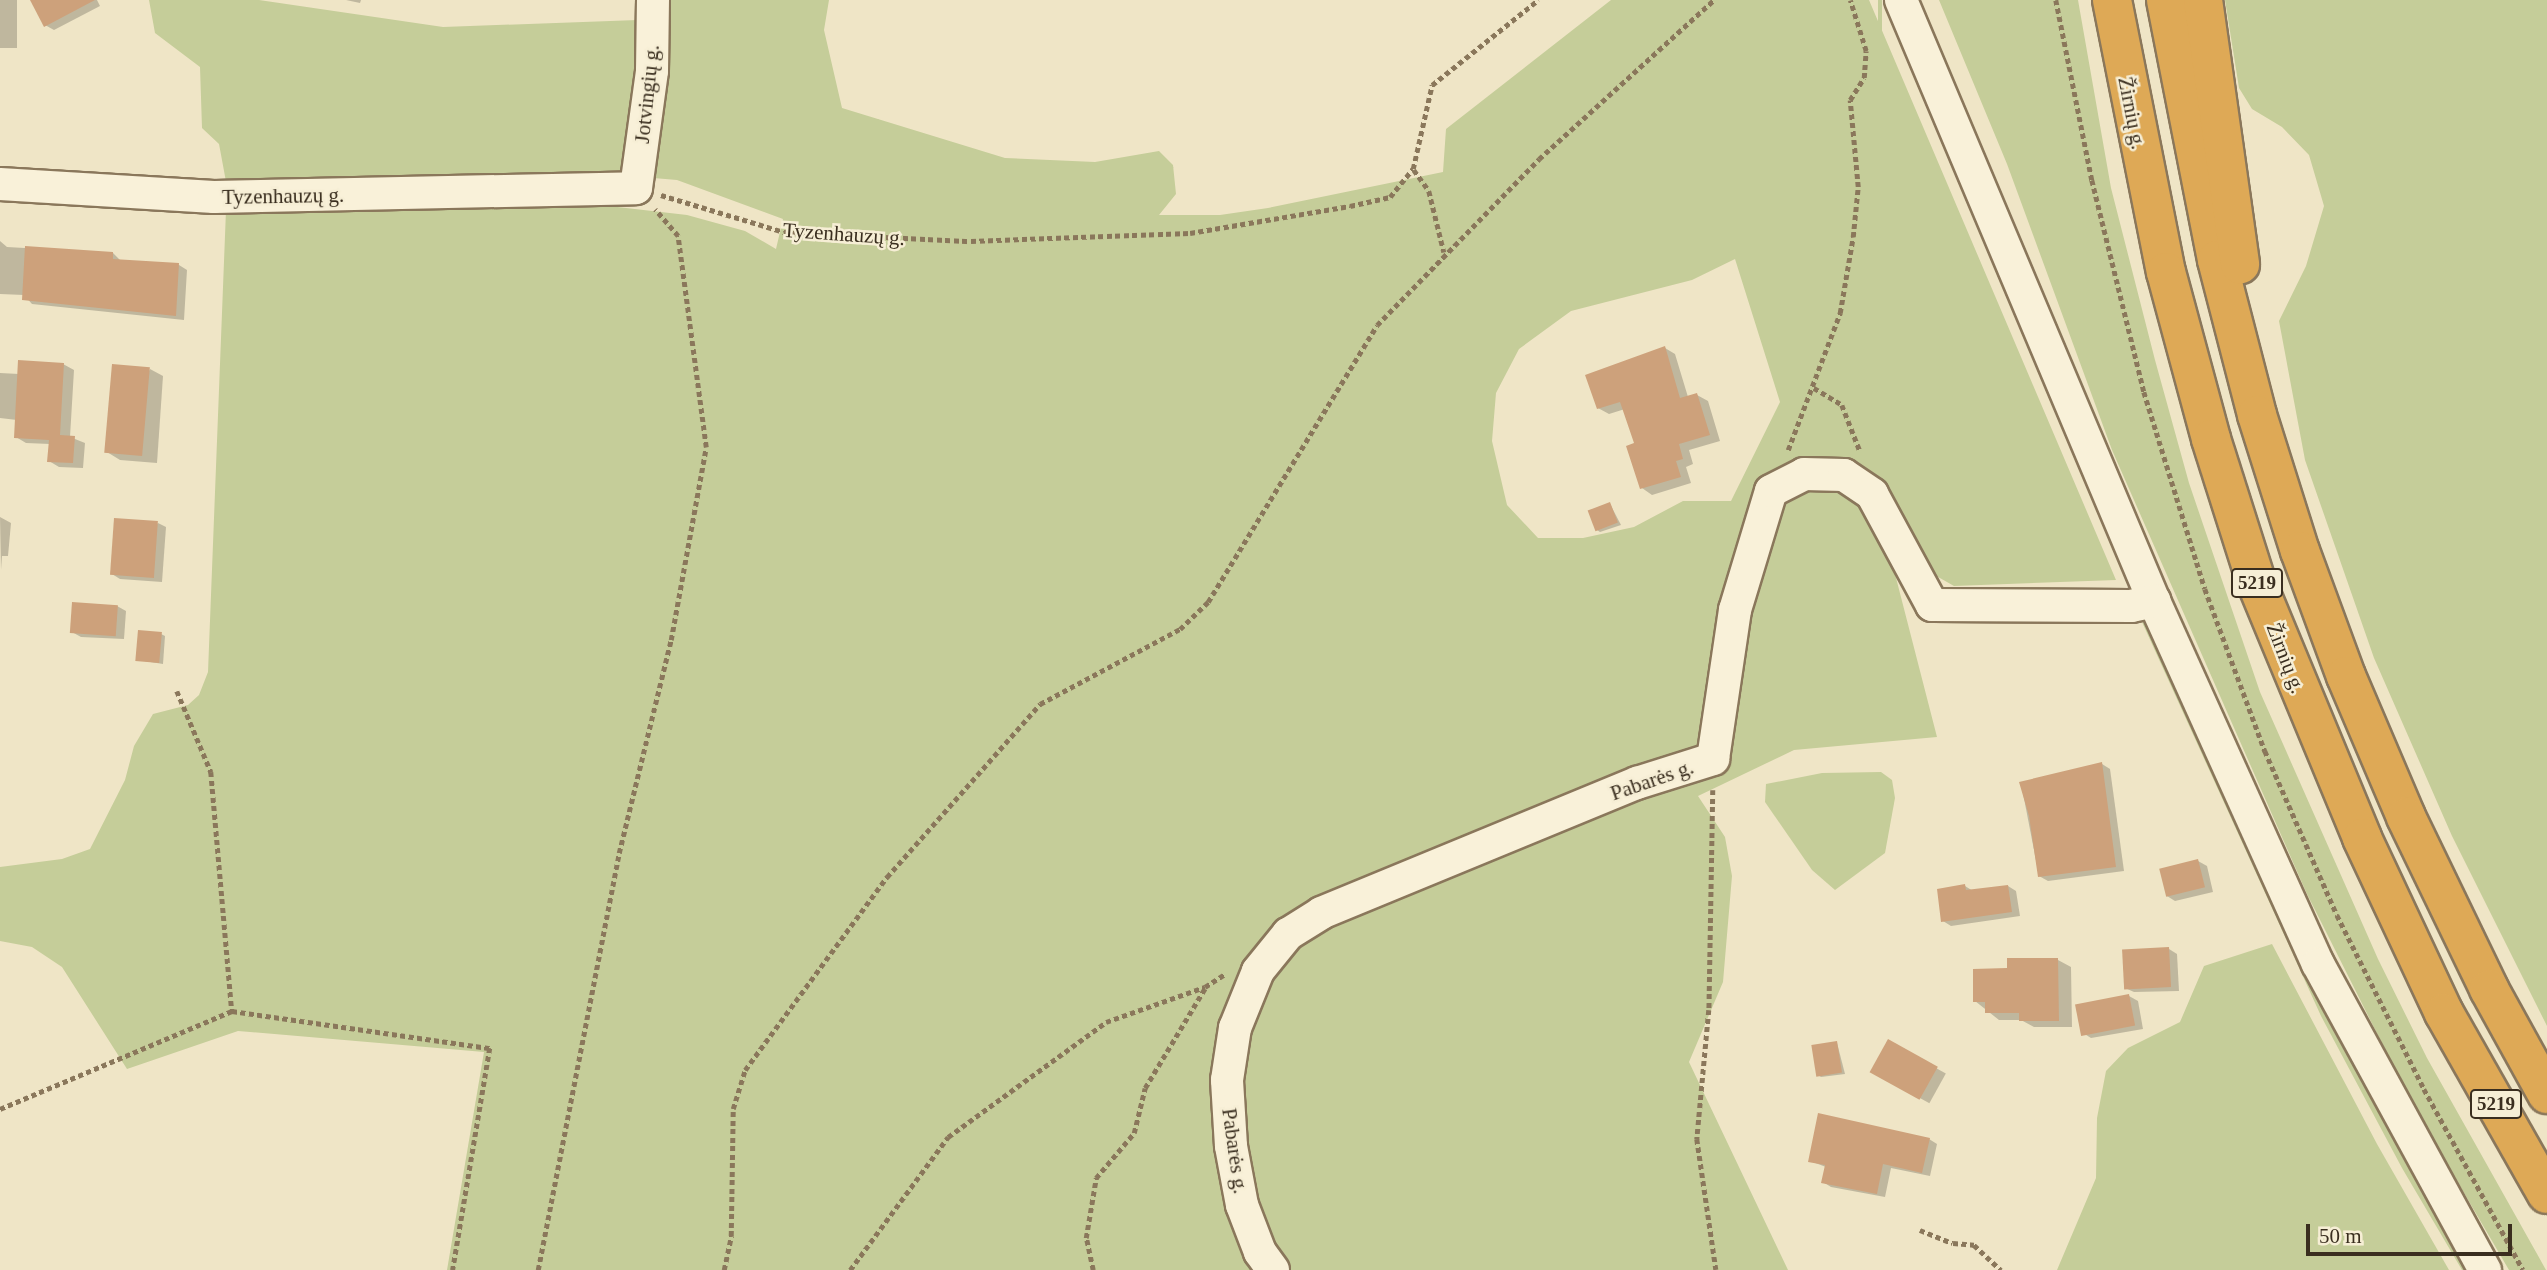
<!DOCTYPE html>
<meta charset="utf-8">
<style>
body{margin:0}
#map{position:relative;width:2547px;height:1270px;overflow:hidden;background:#efe5c6;font-family:"Times New Roman",serif}
div>[style]{position:absolute}
[style*='--x']{left:calc(var(--x)*1px);top:calc(var(--y)*1px);width:calc(var(--w)*1px);rotate:calc(var(--a)*1deg)}
.green>*{inset:0;background:#c5cd99;transform-origin:0 0}
.shadow>*{inset:0;background:#0003;transform-origin:0 0}
.building>*{inset:0;background:#cda17b;transform-origin:0 0}
.path>*{height:4.5px;margin-top:-2.25px;transform-origin:0;background:repeating-linear-gradient(90deg,#8a775b 0 5px,transparent 0 8.5px)}
.roads{filter:drop-shadow(2px 0 #8a775b) drop-shadow(-2px 0 #8a775b) drop-shadow(0 2px #8a775b) drop-shadow(0 -2px #8a775b)}
.minor>*{height:32px;margin:-16px;padding:0 16px;transform-origin:16px;border-radius:16px;background:#f9f1d9}
.highway>*{height:38px;margin:-19px;padding:0 19px;transform-origin:19px;border-radius:19px;background:#dea956}
span{translate:-50% -50%;white-space:nowrap;text-align:center;line-height:1.15;-webkit-text-stroke:5px #f6eed5;paint-order:stroke}
.shield-label span{padding:2px 5px;background:#f6eed5;border:2px solid;border-radius:5px;-webkit-text-stroke-width:0}
.shield-label{font-size:19px;color:#3a2e1f;font-weight:700}
.street-label{font-size:21px;color:#3a2e1f}
.scale{position:absolute;left:2306px;top:1224px;width:206px;height:32px;box-sizing:border-box;border:4px solid #3a2e1f;border-top:0;padding-left:9px;font-size:21px;line-height:24px;white-space:nowrap;color:#3a2e1f;-webkit-text-stroke:5px #f6eed5;paint-order:stroke}
</style>
<div id="map">
<div class="green">
<i style="clip-path:polygon(evenodd,149px 0,259px 0,443px 27px,665px 19px,662px 0,829px 0,824px 30px,842px 108px,1005px 158px,1095px 162px,1159px 151px,1173px 165px,1176px 194px,1159px 215px,1220px 215px,1268px 208px,1443px 172px,1446px 129px,1611px 0,1869px 0,2116px 580px,1954px 586px,1917px 565px,1894px 570px,1937px 737px,1794px 750px,1698px 796px,1725px 837px,1732px 876px,1723px 982px,1689px 1062px,1788px 1270px,447px 1270px,484px 1052px,238px 1031px,127px 1069px,62px 967px,32px 947px,0 941px,0 867px,62px 859px,90px 849px,125px 780px,134px 746px,153px 714px,188px 705px,199px 695px,208px 672px,226px 210px,600px 205px,687px 215px,745px 231px,776px 249px,783px 219px,677px 180px,618px 175px,227px 187px,219px 144px,202px 128px,200px 67px,155px 33px,149px 0,1735px 259px,1780px 402px,1731px 501px,1683px 501px,1634px 527px,1583px 538px,1538px 538px,1507px 505px,1492px 441px,1496px 393px,1519px 349px,1571px 311px,1692px 280px,1735px 259px)"></i>
<i style="left:1878px;top:0;width:4px;height:626px"></i>
<i style="clip-path:polygon(1939px 0,2078px 0,2111px 188px,2155px 360px,2189px 483px,2260px 692px,2378px 959px,2427px 1058px,2546px 1270px,2509px 1270px,2415px 1109px,2307px 894px,2112px 450px,2007px 164px)"></i>
<i style="clip-path:polygon(2225px 0,2547px 0,2547px 1026px,2452px 836px,2374px 658px,2305px 460px,2279px 321px,2306px 266px,2324px 206px,2309px 155px,2282px 127px,2252px 109px,2239px 88px)"></i>
<i style="clip-path:polygon(2142px 622px,2147px 624px,2323px 1011px,2467px 1270px,2462px 1270px,2402px 1168px,2321px 1016px)"></i>
<i style="clip-path:polygon(1881px 772px,1892px 780px,1895px 798px,1885px 853px,1835px 890px,1812px 870px,1765px 802px,1766px 784px,1822px 773px)"></i>
<i style="clip-path:polygon(2272px 944px,2377px 1144px,2449px 1270px,2057px 1270px,2096px 1178px,2097px 1118px,2106px 1071px,2128px 1048px,2180px 1022px,2204px 966px)"></i>
</div>
<div class="shadow">
<i style="left:0;top:0;width:17px;height:48px"></i>
<i style="clip-path:polygon(32px 0,97px 0,100px 6px,54px 30px,45px 25px)"></i>
<i style="clip-path:polygon(346px 0,361px 0,360px 3px)"></i>
<i style="clip-path:polygon(0 241px,7px 247px,113px 253px,121px 261px,179px 265px,187px 270px,184px 320px,32px 304px,24px 295px,0 294px)"></i>
<i style="clip-path:polygon(1665px 348px,1675px 354px,1688px 397px,1697px 395px,1708px 401px,1720px 441px,1689px 450px,1693px 464px,1686px 467px,1691px 483px,1652px 495px,1642px 488px,1636px 444px,1625px 409px,1609px 414px,1598px 408px)"></i>
<i style="clip-path:polygon(63px 364px,74px 370px,70px 437px,85px 443px,83px 468px,59px 467px,49px 461px,50px 444px,26px 443px,16px 437px,17px 420px,0 418px,0 373px,19px 374px)"></i>
<i style="clip-path:polygon(150px 369px,163px 376px,157px 463px,120px 460px,107px 452px)"></i>
<i style="clip-path:polygon(1610px 504px,1621px 525px,1600px 532px,1597px 530px)"></i>
<i style="clip-path:polygon(0 517px,11px 523px,8px 556px,2px 556px,1px 570px)"></i>
<i style="clip-path:polygon(158px 523px,166px 527px,162px 582px,120px 579px,112px 574px)"></i>
<i style="clip-path:polygon(117px 606px,126px 611px,124px 639px,81px 637px,72px 632px)"></i>
<i style="clip-path:polygon(161px 634px,165px 636px,163px 664px,138px 660px)"></i>
<i style="clip-path:polygon(2102px 764px,2110px 769px,2124px 871px,2048px 881px,2039px 876px,2021px 783px)"></i>
<i style="clip-path:polygon(2198px 861px,2207px 866px,2213px 892px,2175px 901px,2167px 896px)"></i>
<i style="clip-path:polygon(1965px 886px,1973px 891px,2008px 886px,2016px 891px,2020px 916px,1951px 926px,1943px 921px)"></i>
<i style="clip-path:polygon(2169px 949px,2177px 954px,2179px 991px,2134px 992px,2125px 988px)"></i>
<i style="clip-path:polygon(2058px 960px,2071px 967px,2072px 1027px,2034px 1027px,2021px 1020px,1999px 1020px,1975px 1001px,2009px 970px)"></i>
<i style="clip-path:polygon(2129px 996px,2138px 1001px,2143px 1029px,2091px 1038px,2083px 1033px)"></i>
<i style="left:1889px;top:1042px;width:65px;height:34px;rotate:29deg"></i>
<i style="clip-path:polygon(1837px 1043px,1845px 1074px,1821px 1077px,1818px 1075px)"></i>
<i style="clip-path:polygon(1929px 1139px,1937px 1144px,1930px 1176px,1891px 1168px,1885px 1197px,1831px 1187px,1823px 1182px,1826px 1167px,1810px 1161px)"></i>
</div>
<div class="building">
<i style="clip-path:polygon(30px 0,95px 0,44px 27px)"></i>
<i style="clip-path:polygon(25px 246px,113px 252px,113px 259px,179px 263px,176px 316px,22px 300px)"></i>
<i style="clip-path:polygon(1665px 346px,1680px 398px,1697px 393px,1710px 435px,1679px 444px,1683px 459px,1676px 461px,1681px 477px,1640px 489px,1626px 446px,1634px 443px,1620px 402px,1597px 409px,1585px 375px)"></i>
<i style="clip-path:polygon(18px 360px,64px 363px,60px 435px,75px 436px,73px 463px,47px 462px,49px 440px,14px 438px)"></i>
<i style="left:112px;top:364px;width:38px;height:89px;rotate:5deg"></i>
<i style="left:1610px;top:502px;width:22px;height:24px;rotate:69deg"></i>
<i style="left:114px;top:518px;width:44px;height:57px;rotate:4deg"></i>
<i style="left:72px;top:602px;width:46px;height:31px;rotate:4deg"></i>
<i style="left:138px;top:630px;width:24px;height:31px;rotate:5deg"></i>
<i style="clip-path:polygon(2102px 762px,2116px 867px,2038px 877px,2029px 816px,2019px 782px)"></i>
<i style="left:2198px;top:859px;width:29px;height:40px;rotate:76deg"></i>
<i style="clip-path:polygon(1965px 884px,1966px 890px,2008px 885px,2012px 912px,1941px 922px,1937px 889px)"></i>
<i style="left:2169px;top:947px;width:40px;height:47px;rotate:87deg"></i>
<i style="clip-path:polygon(2007px 958px,2058px 958px,2059px 1021px,2019px 1021px,2019px 1013px,1985px 1013px,1985px 1002px,1973px 1002px,1973px 969px,2007px 968px)"></i>
<i style="left:2129px;top:994px;width:32px;height:55px;rotate:79deg"></i>
<i style="left:1888px;top:1039px;width:57px;height:38px;rotate:29deg"></i>
<i style="left:1837px;top:1041px;width:32px;height:26px;rotate:81deg"></i>
<i style="clip-path:polygon(1818px 1113px,1930px 1138px,1922px 1173px,1883px 1164px,1877px 1194px,1821px 1183px,1825px 1165px,1808px 1162px)"></i>
</div>
<div class="path">
<i style="--x:2056;--y:0;--w:184;--a:78.7"></i>
<i style="--x:2092;--y:180;--w:218;--a:76.2"></i>
<i style="--x:2144;--y:392;--w:206;--a:72.8"></i>
<i style="--x:2205;--y:589;--w:173;--a:69.7"></i>
<i style="--x:2265;--y:751;--w:179;--a:66.3"></i>
<i style="--x:2337;--y:915;--w:195;--a:63.4"></i>
<i style="--x:2424;--y:1089;--w:206;--a:61.3"></i>
<i style="--x:1414;--y:170;--w:26;--a:54"></i>
<i style="--x:1429;--y:191;--w:63;--a:76.2"></i>
<i style="--x:661;--y:195;--w:128;--a:16.7"></i>
<i style="--x:784;--y:232;--w:187;--a:2.8"></i>
<i style="--x:971;--y:241;--w:219;--a:-2.1"></i>
<i style="--x:1190;--y:233;--w:162;--a:-9.6"></i>
<i style="--x:1350;--y:206;--w:41;--a:-12.7"></i>
<i style="--x:1390;--y:197;--w:36;--a:-51"></i>
<i style="--x:1413;--y:169;--w:86;--a:-77.3"></i>
<i style="--x:1432;--y:85;--w:136;--a:-38.7"></i>
<i style="--x:1814;--y:388;--w:33;--a:31"></i>
<i style="--x:1842;--y:405;--w:49;--a:68.6"></i>
<i style="--x:1788;--y:450;--w:147;--a:-69.2"></i>
<i style="--x:1840;--y:313;--w:77;--a:-80.3"></i>
<i style="--x:1853;--y:237;--w:50;--a:-84.3"></i>
<i style="--x:1858;--y:187;--w:87;--a:-95.3"></i>
<i style="--x:1850;--y:100;--w:26;--a:-58"></i>
<i style="--x:1864;--y:78;--w:27;--a:-86"></i>
<i style="--x:1866;--y:51;--w:53;--a:-107.4"></i>
<i style="--x:177;--y:691;--w:88;--a:67.2"></i>
<i style="--x:211;--y:772;--w:240;--a:85"></i>
<i style="--x:232;--y:1011;--w:261;--a:8.2"></i>
<i style="--x:490;--y:1048;--w:225;--a:99.5"></i>
<i style="--x:1713;--y:790;--w:220;--a:91"></i>
<i style="--x:1709;--y:1010;--w:130;--a:95.3"></i>
<i style="--x:1697;--y:1139;--w:132;--a:81.7"></i>
<i style="--x:0;--y:1109;--w:252;--a:-22.9"></i>
<i style="--x:1920;--y:1230;--w:35;--a:22"></i>
<i style="--x:1953;--y:1243;--w:21;--a:5"></i>
<i style="--x:1974;--y:1245;--w:37;--a:43"></i>
<i style="--x:538;--y:1270;--w:425;--a:-79"></i>
<i style="--x:619;--y:853;--w:219;--a:-76.3"></i>
<i style="--x:671;--y:640;--w:196;--a:-79.7"></i>
<i style="--x:706;--y:447;--w:213;--a:-97.6"></i>
<i style="--x:678;--y:236;--w:35;--a:-131"></i>
<i style="--x:724;--y:1270;--w:35;--a:-78"></i>
<i style="--x:731;--y:1236;--w:127;--a:-89.1"></i>
<i style="--x:733;--y:1109;--w:41;--a:-72.9"></i>
<i style="--x:745;--y:1070;--w:240;--a:-53.7"></i>
<i style="--x:887;--y:877;--w:231;--a:-48.5"></i>
<i style="--x:1040;--y:704;--w:159;--a:-28.2"></i>
<i style="--x:1180;--y:629;--w:39;--a:-44"></i>
<i style="--x:1208;--y:602;--w:324;--a:-58.6"></i>
<i style="--x:1377;--y:325;--w:232;--a:-45.7"></i>
<i style="--x:1539;--y:159;--w:236;--a:-42.3"></i>
<i style="--x:850;--y:1270;--w:165;--a:-53.6"></i>
<i style="--x:948;--y:1137;--w:195;--a:-36"></i>
<i style="--x:1106;--y:1022;--w:105;--a:-19.5"></i>
<i style="--x:1205;--y:987;--w:24;--a:-33"></i>
<i style="--x:1093;--y:1270;--w:33;--a:-102"></i>
<i style="--x:1086;--y:1238;--w:61;--a:-80.5"></i>
<i style="--x:1096;--y:1178;--w:59;--a:-49.8"></i>
<i style="--x:1134;--y:1133;--w:46;--a:-76.3"></i>
<i style="--x:1145;--y:1088;--w:117;--a:-59"></i>
</div>
<div class="roads">
<div class="minor">
<i style="--x:1901;--y:0;--w:652;--a:67.17"></i>
<i style="--x:2154;--y:601;--w:398;--a:65.7"></i>
<i style="--x:2318;--y:964;--w:349;--a:61.4"></i>
<i style="--x:0;--y:184;--w:214;--a:3.5"></i>
<i style="--x:214;--y:197;--w:422;--a:-1.2"></i>
<i style="--x:636;--y:188;--w:118;--a:-82.2"></i>
<i style="--x:652;--y:71;--w:71;--a:-89.2"></i>
<i style="--x:1273;--y:1270;--w:22;--a:-126"></i>
<i style="--x:1260;--y:1252;--w:50;--a:-111"></i>
<i style="--x:1242;--y:1205;--w:60;--a:-100.6"></i>
<i style="--x:1231;--y:1146;--w:66;--a:-93.5"></i>
<i style="--x:1227;--y:1080;--w:53;--a:-81.3"></i>
<i style="--x:1235;--y:1028;--w:61;--a:-68"></i>
<i style="--x:1258;--y:971;--w:48;--a:-51"></i>
<i style="--x:1288;--y:934;--w:39;--a:-32"></i>
<i style="--x:1321;--y:913;--w:342;--a:-22.4"></i>
<i style="--x:1637;--y:783;--w:80;--a:-17.5"></i>
<i style="--x:1713;--y:759;--w:151;--a:-81.6"></i>
<i style="--x:1735;--y:610;--w:124;--a:-73.2"></i>
<i style="--x:1771;--y:491;--w:37;--a:-27"></i>
<i style="--x:1804;--y:474;--w:40;--a:1.4"></i>
<i style="--x:1844;--y:475;--w:34;--a:34"></i>
<i style="--x:1872;--y:494;--w:126;--a:61.6"></i>
<i style="--x:1932;--y:605;--w:199;--a:0.3"></i>
<i style="--x:2131;--y:606;--w:24;--a:-12"></i>
</div>
<div class="highway">
<i style="--x:2112;--y:0;--w:277;--a:78.8"></i>
<i style="--x:2166;--y:272;--w:173;--a:74.9"></i>
<i style="--x:2211;--y:439;--w:152;--a:72.4"></i>
<i style="--x:2257;--y:584;--w:275;--a:67.5"></i>
<i style="--x:2362;--y:838;--w:193;--a:64.9"></i>
<i style="--x:2444;--y:1013;--w:208;--a:60.4"></i>
<i style="--x:2166;--y:0;--w:265;--a:78.9"></i>
<i style="--x:2217;--y:260;--w:160;--a:75.5"></i>
<i style="--x:2257;--y:415;--w:143;--a:72.5"></i>
<i style="--x:2300;--y:551;--w:133;--a:69.8"></i>
<i style="--x:2346;--y:676;--w:153;--a:66.9"></i>
<i style="--x:2406;--y:817;--w:191;--a:64.2"></i>
<i style="--x:2489;--y:989;--w:120;--a:61.1"></i>
<i style="--x:2203;--y:0;--w:267;--a:82"></i>
</div>
</div>
<div class="shield-label">
<span style="left:2257px;top:583px">5219</span>
<span style="left:2496px;top:1104px">5219</span>
</div>
<div class="street-label">
<span style="left:647px;top:94px;rotate:-84deg">Jotvingių g.</span>
<span style="left:2132px;top:113px;rotate:79deg">Žirnių g.</span>
<span style="left:283px;top:196px;rotate:-1deg">Tyzenhauzų g.</span>
<span style="left:844px;top:234px;rotate:4deg">Tyzenhauzų g.</span>
<span style="left:2286px;top:658px;rotate:69deg">Žirnių g.</span>
<span style="left:1652px;top:780px;rotate:-19deg">Pabarės g.</span>
<span style="left:1235px;top:1151px;rotate:82deg">Pabarės g.</span>
</div>
<div class="scale">50 m</div>
</div>
